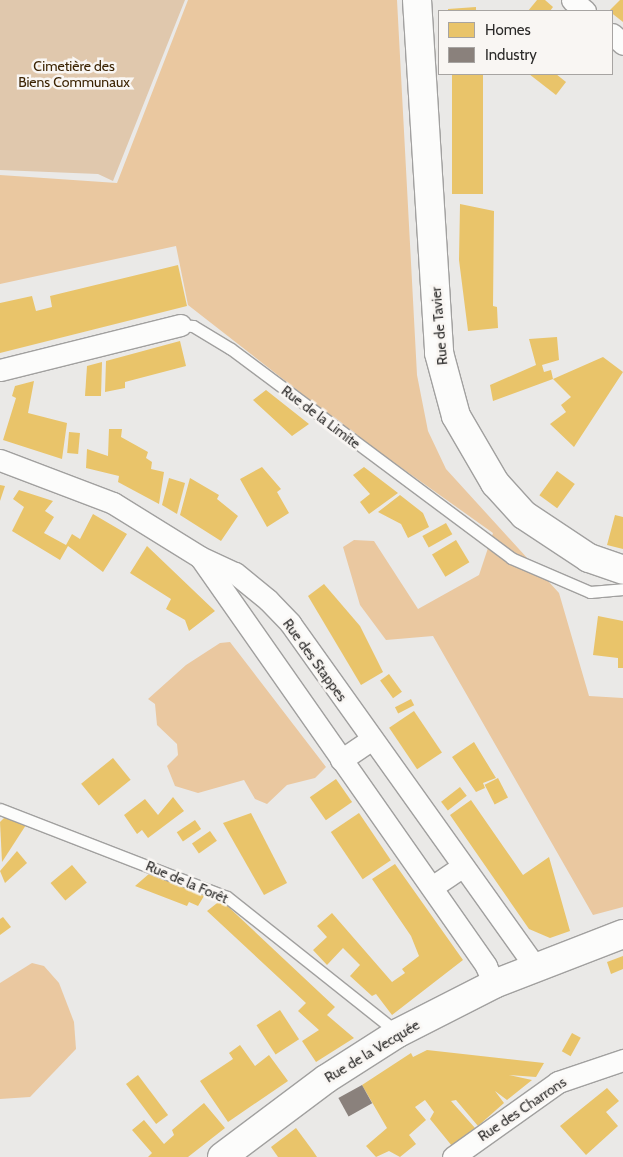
<!DOCTYPE html>
<meta charset="utf-8">
<style>
body{margin:0}
#map{position:relative;width:623px;height:1157px;overflow:hidden;background:#eae9e7;font-family:Cabin,sans-serif}
div>[style]{position:absolute}
[style*='--x']{left:calc(var(--x)*1px);top:calc(var(--y)*1px);width:calc(var(--w)*1px);rotate:calc(var(--a)*1deg)}
.green>*{inset:0;background:#e0c8ad}
.forest>*{inset:0;background:#eac8a0}
.homes>*{inset:0;background:#e9c46a;transform-origin:0 0}
.industry>*{inset:0;background:#8a817c;transform-origin:0 0}
.roads{filter:drop-shadow(1px 0 #a1a09f) drop-shadow(-1px 0 #a1a09f) drop-shadow(0 1px #a1a09f) drop-shadow(0 -1px #a1a09f)}
.lane>*{height:11px;margin:-5.5px;padding:0 5.5px;transform-origin:5.5px;border-radius:5.5px;background:#fcfcfb}
.street>*{height:21px;margin:-10.5px;padding:0 10.5px;transform-origin:10.5px;border-radius:10.5px;background:#fcfcfb}
.secondary>*{height:28px;margin:-14px;padding:0 14px;transform-origin:14px;border-radius:14px;background:#fcfcfb}
span{translate:-50% -50%;white-space:nowrap;text-align:center;line-height:1.15;-webkit-text-stroke:5px #f9f6f3;paint-order:stroke}
.park-label{font-size:14px;color:#3c2403}
.street-label{font-size:14px;color:#2b2a29}
.legend{position:absolute;left:438px;top:10px;width:175px;height:65px;box-sizing:border-box;background:#f9f6f3;border:1px solid #a7a4a2;margin:0;padding:6px 9px;list-style:none;font-size:15px;color:#2b2a29}
.legend li{display:flex;align-items:center;gap:10px;height:25px}
.legend b{width:25px;border:1px solid #a7a4a2}
</style>
<div id="map">
<div class="green">
<i style="clip-path:polygon(0 0,185px 0,113px 181px,98px 174px,0 170px)"></i>
</div>
<div class="forest">
<i style="clip-path:polygon(188px 0,397px 0,417px 375px,428px 431px,446px 469px,559px 593px,589px 696px,623px 698px,623px 907px,593px 915px,433px 636px,386px 640px,360px 605px,343px 547px,354px 540px,374px 541px,418px 609px,479px 575px,493px 533px,347px 429px,188px 305px,176px 246px,0 284px,0 175px,117px 183px)"></i>
<i style="clip-path:polygon(230px 642px,326px 767px,315px 778px,287px 785px,267px 804px,255px 799px,244px 780px,198px 793px,175px 786px,167px 766px,178px 755px,177px 744px,157px 725px,155px 704px,148px 699px,186px 665px,220px 643px)"></i>
<i style="clip-path:polygon(32px 963px,44px 966px,59px 983px,74px 1022px,76px 1049px,30px 1097px,0 1099px,0 983px)"></i>
</div>
<div class="homes">
<i style="clip-path:polygon(537px 0,545px 0,553px 7px,550px 11px,528px 11px)"></i>
<i style="clip-path:polygon(620px 0,623px 0,623px 22px,609px 11px)"></i>
<i style="clip-path:polygon(476px 7px,476px 11px,448px 11px,448px 9px)"></i>
<i style="left:452px;top:74px;width:31px;height:120px"></i>
<i style="clip-path:polygon(529px 74px,556px 74px,566px 82px,556px 95px)"></i>
<i style="clip-path:polygon(460px 204px,494px 211px,493px 306px,497px 307px,498px 328px,468px 331px,459px 260px)"></i>
<i style="clip-path:polygon(178px 265px,187px 306px,0 353px,0 303px,32px 296px,36px 311px,52px 307px,50px 296px)"></i>
<i style="clip-path:polygon(557px 337px,559px 360px,542px 365px,544px 372px,551px 370px,553px 379px,493px 401px,490px 385px,536px 365px,529px 339px)"></i>
<i style="clip-path:polygon(180px 341px,186px 366px,125px 382px,125px 388px,105px 392px,106px 361px)"></i>
<i style="clip-path:polygon(603px 357px,623px 372px,574px 447px,550px 424px,566px 412px,561px 405px,571px 397px,553px 379px)"></i>
<i style="clip-path:polygon(102px 362px,101px 396px,85px 396px,87px 366px)"></i>
<i style="clip-path:polygon(34px 381px,28px 413px,67px 423px,62px 459px,3px 440px,16px 398px,12px 396px,15px 386px)"></i>
<i style="clip-path:polygon(266px 390px,290px 409px,309px 424px,292px 436px,253px 400px)"></i>
<i style="clip-path:polygon(109px 429px,122px 429px,121px 437px,148px 452px,146px 458px,152px 462px,151px 469px,164px 472px,159px 504px,118px 482px,119px 476px,86px 468px,87px 449px,108px 456px)"></i>
<i style="left:69px;top:432px;width:11px;height:21px;rotate:5deg"></i>
<i style="clip-path:polygon(262px 467px,281px 489px,277px 492px,289px 513px,267px 527px,240px 479px)"></i>
<i style="clip-path:polygon(364px 467px,398px 493px,369px 514px,360px 502px,370px 494px,353px 475px)"></i>
<i style="left:557px;top:471px;width:22px;height:30px;rotate:36deg"></i>
<i style="clip-path:polygon(169px 478px,185px 483px,177px 514px,162px 505px)"></i>
<i style="clip-path:polygon(190px 478px,219px 495px,217px 499px,238px 516px,221px 541px,180px 515px)"></i>
<i style="clip-path:polygon(0 485px,5px 486px,0 501px)"></i>
<i style="clip-path:polygon(19px 490px,53px 501px,45px 511px,54px 517px,44px 533px,66px 545px,72px 534px,80px 539px,93px 514px,127px 534px,103px 572px,68px 546px,60px 560px,12px 531px,24px 507px,13px 499px)"></i>
<i style="clip-path:polygon(400px 495px,423px 513px,429px 527px,408px 538px,401px 524px,378px 512px)"></i>
<i style="clip-path:polygon(615px 515px,623px 517px,623px 549px,607px 545px)"></i>
<i style="left:446px;top:523px;width:13px;height:27px;rotate:61deg"></i>
<i style="left:456px;top:540px;width:26px;height:28px;rotate:59deg"></i>
<i style="clip-path:polygon(147px 546px,215px 611px,189px 631px,185px 620px,166px 609px,171px 599px,130px 573px)"></i>
<i style="clip-path:polygon(324px 584px,360px 626px,383px 672px,361px 685px,308px 596px)"></i>
<i style="clip-path:polygon(598px 616px,623px 621px,623px 668px,618px 668px,618px 658px,593px 655px)"></i>
<i style="left:389px;top:674px;width:22px;height:11px;rotate:54deg"></i>
<i style="left:411px;top:699px;width:7px;height:18px;rotate:63deg"></i>
<i style="left:414px;top:711px;width:50px;height:30px;rotate:56deg"></i>
<i style="clip-path:polygon(474px 742px,496px 778px,483px 783px,485px 788px,476px 792px,452px 757px)"></i>
<i style="left:113px;top:758px;width:28px;height:41px;rotate:51deg"></i>
<i style="left:498px;top:778px;width:22px;height:15px;rotate:63deg"></i>
<i style="left:336px;top:779px;width:28px;height:32px;rotate:55deg"></i>
<i style="left:460px;top:787px;width:11px;height:24px;rotate:52deg"></i>
<i style="clip-path:polygon(173px 797px,184px 811px,148px 838px,142px 830px,137px 834px,124px 815px,145px 799px,158px 815px)"></i>
<i style="clip-path:polygon(471px 800px,523px 875px,549px 857px,570px 931px,550px 938px,529px 929px,450px 815px)"></i>
<i style="clip-path:polygon(251px 813px,287px 883px,264px 895px,223px 823px)"></i>
<i style="left:359px;top:813px;width:57px;height:34px;rotate:56deg"></i>
<i style="clip-path:polygon(5px 817px,26px 825px,2px 862px,0 822px)"></i>
<i style="left:195px;top:820px;width:11px;height:22px;rotate:56deg"></i>
<i style="left:210px;top:831px;width:12px;height:22px;rotate:55deg"></i>
<i style="clip-path:polygon(17px 851px,27px 863px,5px 883px,0 871px)"></i>
<i style="clip-path:polygon(395px 864px,463px 960px,392px 1015px,376px 994px,372px 996px,350px 976px,360px 965px,343px 948px,327px 965px,313px 950px,327px 937px,317px 926px,332px 913px,392px 982px,405px 973px,402px 969px,419px 956px,411px 936px,372px 879px)"></i>
<i style="left:72px;top:865px;width:23px;height:28px;rotate:50deg"></i>
<i style="clip-path:polygon(150px 873px,193px 891px,204px 896px,198px 906px,189px 902px,187px 906px,135px 886px)"></i>
<i style="clip-path:polygon(221px 900px,335px 1007px,327px 1015px,354px 1038px,316px 1062px,302px 1041px,319px 1030px,298px 1011px,306px 1003px,207px 911px)"></i>
<i style="clip-path:polygon(3px 917px,11px 927px,0 935px,0 919px)"></i>
<i style="clip-path:polygon(623px 956px,623px 969px,611px 974px,607px 962px)"></i>
<i style="left:280px;top:1010px;width:35px;height:28px;rotate:57deg"></i>
<i style="left:572px;top:1033px;width:10px;height:21px;rotate:29deg"></i>
<i style="clip-path:polygon(240px 1045px,255px 1066px,269px 1055px,288px 1081px,228px 1122px,200px 1081px,233px 1059px,229px 1053px)"></i>
<i style="clip-path:polygon(427px 1050px,544px 1063px,536px 1077px,509px 1075px,532px 1080px,507px 1100px,495px 1091px,504px 1103px,478px 1126px,456px 1100px,451px 1101px,475px 1128px,452px 1146px,430px 1119px,434px 1112px,425px 1100px,415px 1107px,426px 1120px,409px 1135px,416px 1144px,400px 1157px,389px 1151px,376px 1157px,366px 1146px,387px 1128px,362px 1085px,411px 1053px,413px 1057px)"></i>
<i style="left:138px;top:1075px;width:50px;height:15px;rotate:53deg"></i>
<i style="clip-path:polygon(607px 1088px,619px 1101px,606px 1112px,618px 1126px,586px 1155px,560px 1126px)"></i>
<i style="clip-path:polygon(204px 1103px,225px 1128px,188px 1157px,148px 1157px,152px 1153px,132px 1130px,144px 1120px,164px 1144px,174px 1135px,172px 1130px)"></i>
<i style="clip-path:polygon(296px 1128px,313px 1151px,317px 1157px,278px 1157px,271px 1147px)"></i>
</div>
<div class="industry">
<i style="left:362px;top:1085px;width:21px;height:27px;rotate:61deg"></i>
</div>
<div class="roads">
<div class="lane">
<i style="--x:180;--y:325;--w:13;--a:4"></i>
<i style="--x:193;--y:326;--w:44;--a:31.2"></i>
<i style="--x:231;--y:349;--w:349;--a:36.7"></i>
<i style="--x:511;--y:558;--w:86;--a:23.3"></i>
<i style="--x:590;--y:592;--w:33;--a:-5"></i>
<i style="--x:0;--y:809;--w:243;--a:21.2"></i>
<i style="--x:227;--y:897;--w:218;--a:38.5"></i>
</div>
<div class="street">
<i style="--x:572;--y:0;--w:17;--a:40"></i>
<i style="--x:612;--y:34;--w:15;--a:42"></i>
<i style="--x:0;--y:370;--w:186;--a:-14"></i>
<i style="--x:0;--y:460;--w:121;--a:20.8"></i>
<i style="--x:113;--y:503;--w:102;--a:31.8"></i>
<i style="--x:200;--y:557;--w:38;--a:25"></i>
<i style="--x:235;--y:573;--w:43;--a:39.3"></i>
<i style="--x:268;--y:600;--w:32;--a:46"></i>
<i style="--x:290;--y:623;--w:424;--a:54.5"></i>
<i style="--x:200;--y:557;--w:499;--a:55"></i>
<i style="--x:486;--y:966;--w:20;--a:66"></i>
<i style="--x:341;--y:760;--w:37;--a:-34"></i>
<i style="--x:432;--y:887;--w:37;--a:-34"></i>
<i style="--x:453;--y:1157;--w:129;--a:-35.5"></i>
<i style="--x:558;--y:1082;--w:69;--a:-18.7"></i>
</div>
<div class="secondary">
<i style="--x:417;--y:0;--w:354;--a:86.4"></i>
<i style="--x:439;--y:353;--w:65;--a:74.9"></i>
<i style="--x:456;--y:416;--w:78;--a:59.8"></i>
<i style="--x:495;--y:483;--w:43;--a:47.8"></i>
<i style="--x:524;--y:515;--w:78;--a:33.5"></i>
<i style="--x:589;--y:558;--w:36;--a:19"></i>
<i style="--x:222;--y:1157;--w:130;--a:-36.9"></i>
<i style="--x:326;--y:1079;--w:85;--a:-32.6"></i>
<i style="--x:398;--y:1033;--w:108;--a:-27"></i>
<i style="--x:494;--y:984;--w:138;--a:-21.2"></i>
</div>
</div>
<div class="park-label">
<span style="left:74px;top:74px">Cimetière des<br>Biens Communaux</span>
</div>
<div class="street-label">
<span style="left:439px;top:326px;rotate:-95deg">Rue de Tavier</span>
<span style="left:321px;top:417px;rotate:37deg">Rue de la Limite</span>
<span style="left:315px;top:660px;rotate:54deg">Rue des Stappes</span>
<span style="left:187px;top:882px;rotate:23deg">Rue de la Forêt</span>
<span style="left:372px;top:1051px;rotate:-31deg">Rue de la Vecquée</span>
<span style="left:522px;top:1109px;rotate:-34deg">Rue des Charrons</span>
</div>
<ul class="legend">
<li><b style="height:14px;background:#e9c46a"></b>Homes</li>
<li><b style="height:14px;background:#8a817c"></b>Industry</li>
</ul>
</div>
